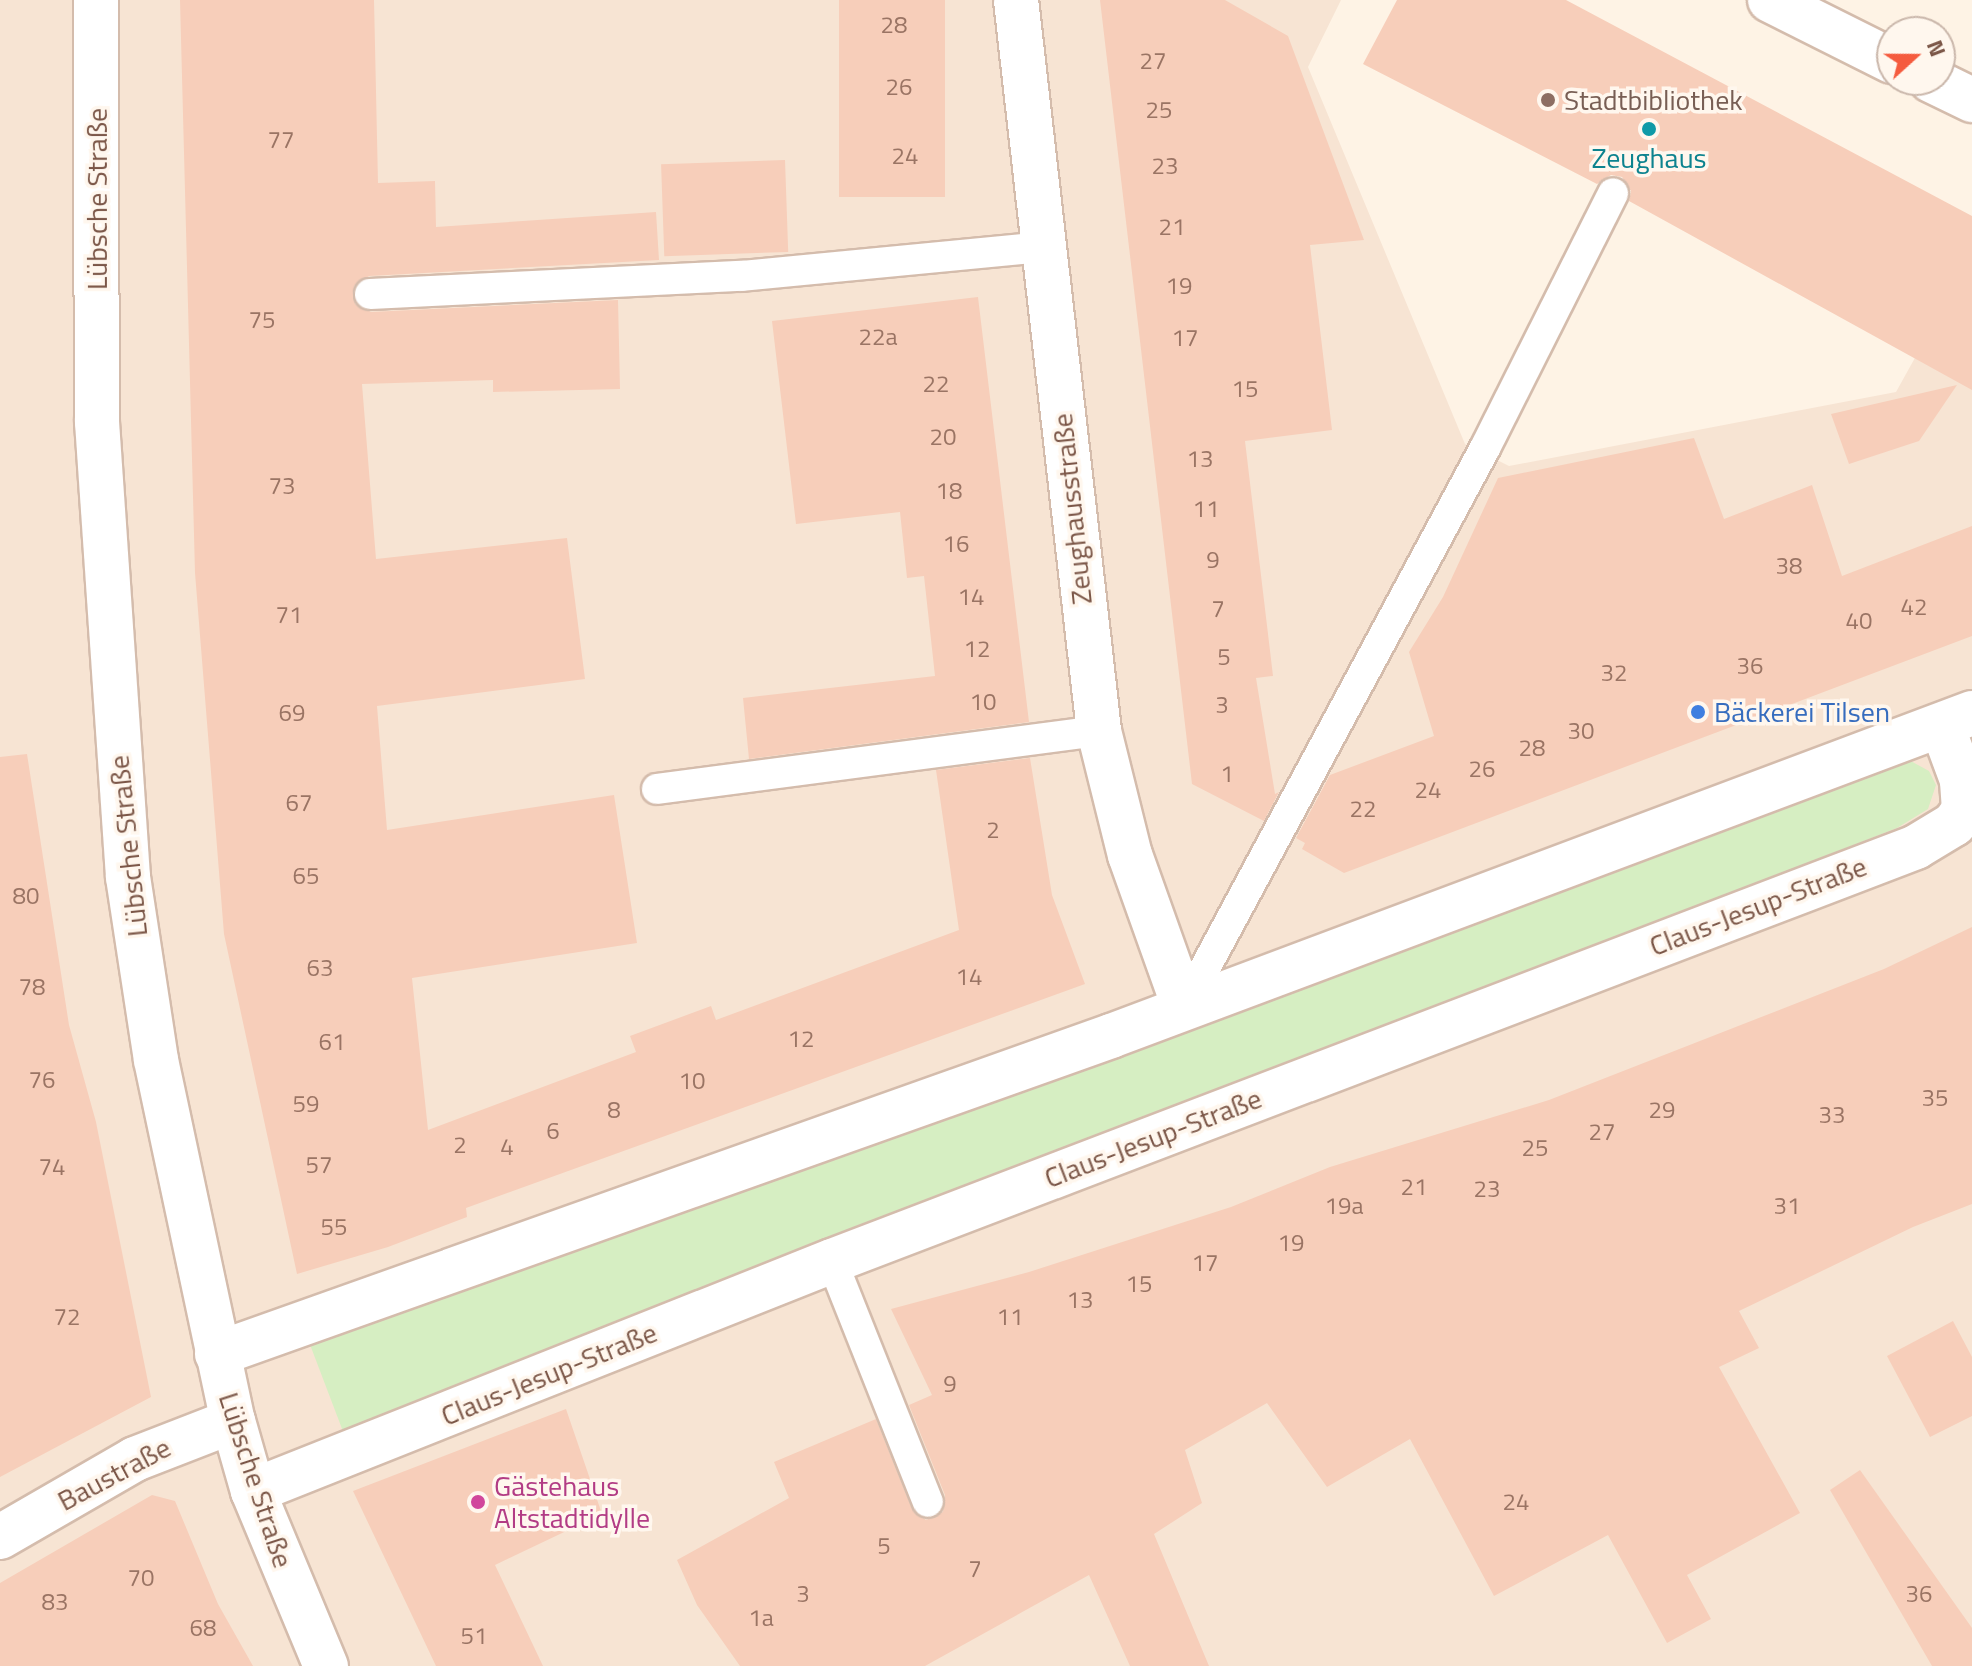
<!DOCTYPE html>
<meta charset="utf-8">
<style>
body{margin:0}
#map{position:relative;width:1972px;height:1666px;overflow:hidden;background:#fef3e5;font-family:"Titillium Web",sans-serif}
div>[style]{position:absolute}
[style*='--x']{left:calc(var(--x)*1px);top:calc(var(--y)*1px);width:calc(var(--w)*1px);rotate:calc(var(--a)*1deg)}
.residential>*{inset:0;background:#f7e4d3}
.green>*{inset:0;background:#d6eec2}
.building>*{inset:0;background:#f7ceba;transform-origin:0 0}
.roads{filter:drop-shadow(2px 0 #d4bcac) drop-shadow(-2px 0 #d4bcac) drop-shadow(0 2px #d4bcac) drop-shadow(0 -2px #d4bcac)}
.service>*{height:30px;margin:-15px;padding:0 15px;transform-origin:15px;border-radius:15px;background:#fff}
.minor>*{height:44px;margin:-22px;padding:0 22px;transform-origin:22px;border-radius:22px;background:#fff}
.tertiary>*{height:44px;margin:-22px;padding:0 22px;transform-origin:22px;border-radius:22px;background:#fff}
.dots>*{width:22px;height:22px;translate:-50% -50%;box-sizing:border-box;border:4px solid #fff7ee;border-radius:50%}
span{translate:-50% -50%;white-space:nowrap;text-align:center;line-height:1.15;-webkit-text-stroke:7px #fff7ee;paint-order:stroke}
.number-label{font-size:24px;color:#9a7464}
.number-label span{-webkit-text-stroke-width:0}
.education-label{font-size:28px;color:#785e54}
.left{translate:0 -50%;text-align:left}
.culture-label{font-size:28px;color:#0d838f}
.street-label{font-size:28px;color:#7b5647}
.shop-label{font-size:28px;color:#366cbe}
.hotel-label{font-size:28px;color:#b23c85}
.north{position:absolute;left:1876px;top:16px;width:80px;height:80px;box-sizing:border-box;background:#fff7ee;border:2px solid #cab7ab;border-radius:50%;rotate:69deg;font-size:22px;font-weight:700;line-height:32px;text-align:center;color:#7b5647}
.north::after{content:'';display:block;margin:auto;width:28px;height:36px;background:#f55b3e;clip-path:polygon(50% 0,100% 100%,50% 72%,0 100%)}
</style>
<div id="map">
<div class="residential">
<i style="clip-path:polygon(0 0,1341px 0,1308px 67px,1465px 444px,1509px 466px,1896px 392px,1972px 255px,1972px 1666px,0 1666px)"></i>
</div>
<div class="green">
<i style="clip-path:polygon(1907px 759px,1929px 771px,1936px 785px,1928px 809px,1897px 828px,344px 1434px,309px 1342px)"></i>
</div>
<div class="building">
<i style="clip-path:polygon(180px 0,374px 0,378px 183px,435px 181px,436px 227px,656px 212px,659px 260px,369px 276px,354px 286px,355px 304px,371px 312px,618px 300px,620px 389px,493px 392px,493px 380px,362px 384px,376px 559px,567px 538px,585px 679px,377px 706px,387px 830px,614px 795px,637px 943px,412px 978px,428px 1130px,636px 1052px,630px 1036px,711px 1006px,716px 1020px,959px 930px,936px 770px,1030px 758px,1052px 895px,1085px 984px,466px 1208px,467px 1217px,388px 1247px,297px 1274px,224px 934px,195px 573px)"></i>
<i style="left:839px;top:0;width:106px;height:197px"></i>
<i style="clip-path:polygon(1100px 0,1225px 0,1288px 36px,1364px 240px,1310px 245px,1332px 430px,1245px 441px,1273px 676px,1256px 678px,1275px 794px,1279px 792px,1264px 821px,1192px 784px)"></i>
<i style="clip-path:polygon(1397px 0,1566px 0,1972px 216px,1972px 390px,1629px 201px,1631px 191px,1622px 177px,1611px 175px,1597px 184px,1363px 64px)"></i>
<i style="left:785px;top:160px;width:92px;height:124px;rotate:88deg"></i>
<i style="clip-path:polygon(978px 297px,1029px 722px,749px 759px,743px 698px,935px 676px,924px 576px,907px 578px,900px 512px,796px 524px,772px 321px)"></i>
<i style="clip-path:polygon(1957px 385px,1919px 441px,1849px 464px,1831px 414px)"></i>
<i style="clip-path:polygon(1694px 438px,1724px 519px,1812px 485px,1842px 576px,1972px 526px,1972px 636px,1344px 873px,1302px 849px,1305px 843px,1296px 838px,1330px 775px,1434px 736px,1409px 652px,1443px 597px,1498px 478px)"></i>
<i style="clip-path:polygon(27px 754px,69px 1025px,96px 1122px,151px 1397px,0 1477px,0 757px)"></i>
<i style="clip-path:polygon(1972px 927px,1972px 1204px,1913px 1227px,1739px 1311px,1759px 1348px,1719px 1367px,1800px 1513px,1687px 1575px,1711px 1619px,1667px 1643px,1608px 1535px,1494px 1596px,1410px 1439px,1327px 1487px,1267px 1403px,1185px 1450px,1202px 1503px,1154px 1534px,1209px 1666px,1130px 1666px,1089px 1575px,925px 1666px,740px 1666px,697px 1605px,677px 1560px,789px 1498px,774px 1462px,876px 1419px,912px 1509px,926px 1520px,943px 1512px,945px 1495px,909px 1405px,932px 1395px,891px 1309px,1029px 1272px,1231px 1207px,1330px 1167px,1549px 1100px,1884px 969px)"></i>
<i style="clip-path:polygon(1953px 1321px,1972px 1357px,1972px 1416px,1930px 1437px,1887px 1356px)"></i>
<i style="clip-path:polygon(566px 1409px,602px 1514px,495px 1565px,543px 1666px,436px 1666px,353px 1491px)"></i>
<i style="clip-path:polygon(1860px 1470px,1972px 1628px,1972px 1666px,1932px 1666px,1830px 1490px)"></i>
<i style="clip-path:polygon(152px 1495px,175px 1501px,218px 1604px,253px 1666px,0 1666px,0 1583px)"></i>
</div>
<div class="roads">
<div class="service">
<i style="--x:370;--y:294;--w:372;--a:-2.8"></i>
<i style="--x:742;--y:276;--w:302;--a:-5.5"></i>
<i style="--x:657;--y:789;--w:446;--a:-7.5"></i>
<i style="--x:1184;--y:1007;--w:635;--a:-61.7"></i>
<i style="--x:1485;--y:448;--w:285;--a:-63.3"></i>
<i style="--x:832;--y:1261;--w:259;--a:68.3"></i>
</div>
<div class="minor">
<i style="--x:96;--y:0;--w:422;--a:89.9"></i>
<i style="--x:97;--y:422;--w:456;--a:86.1"></i>
<i style="--x:128;--y:877;--w:185;--a:81.3"></i>
<i style="--x:156;--y:1060;--w:369;--a:78"></i>
<i style="--x:233;--y:1421;--w:73;--a:74.1"></i>
<i style="--x:253;--y:1491;--w:190;--a:67.4"></i>
<i style="--x:1016;--y:0;--w:736;--a:83.52"></i>
<i style="--x:1099;--y:731;--w:128;--a:76"></i>
<i style="--x:1130;--y:855;--w:161;--a:70.4"></i>
<i style="--x:217;--y:1354;--w:949;--a:-19.58"></i>
<i style="--x:1111;--y:1036;--w:920;--a:-20.56"></i>
<i style="--x:253;--y:1491;--w:623;--a:-21.66"></i>
<i style="--x:832;--y:1261;--w:1160;--a:-20.9"></i>
<i style="--x:1916;--y:847;--w:44;--a:-31.2"></i>
<i style="--x:1954;--y:824;--w:17;--a:-54"></i>
<i style="--x:1964;--y:810;--w:30;--a:-94"></i>
<i style="--x:1962;--y:780;--w:58;--a:-110.3"></i>
<i style="--x:0;--y:1537;--w:156;--a:-30"></i>
<i style="--x:135;--y:1459;--w:105;--a:-21.2"></i>
</div>
<div class="tertiary">
<i style="--x:1770;--y:0;--w:136;--a:26.6"></i>
<i style="--x:1931;--y:80;--w:46;--a:26"></i>
</div>
</div>
<div class="dots">
<i style="left:1548px;top:100px;background:#8d6e63"></i>
<i style="left:1649px;top:129px;background:#0f9aa8"></i>
<i style="left:1698px;top:712px;background:#3f7fe0"></i>
<i style="left:478px;top:1502px;background:#d1479c"></i>
</div>
<div class="number-label">
<span style="left:894px;top:25px">28</span>
<span style="left:1153px;top:61px">27</span>
<span style="left:899px;top:87px">26</span>
<span style="left:1159px;top:110px">25</span>
<span style="left:281px;top:140px">77</span>
<span style="left:905px;top:156px">24</span>
<span style="left:1165px;top:166px">23</span>
<span style="left:1172px;top:227px">21</span>
<span style="left:1179px;top:286px">19</span>
<span style="left:262px;top:320px">75</span>
<span style="left:878px;top:337px">22a</span>
<span style="left:1185px;top:338px">17</span>
<span style="left:936px;top:384px">22</span>
<span style="left:1245px;top:389px">15</span>
<span style="left:943px;top:437px">20</span>
<span style="left:1200px;top:459px">13</span>
<span style="left:282px;top:486px">73</span>
<span style="left:949px;top:491px">18</span>
<span style="left:1206px;top:509px">11</span>
<span style="left:956px;top:544px">16</span>
<span style="left:1213px;top:560px">9</span>
<span style="left:1789px;top:566px">38</span>
<span style="left:971px;top:597px">14</span>
<span style="left:1914px;top:607px">42</span>
<span style="left:1218px;top:609px">7</span>
<span style="left:289px;top:615px">71</span>
<span style="left:1859px;top:621px">40</span>
<span style="left:977px;top:649px">12</span>
<span style="left:1224px;top:657px">5</span>
<span style="left:1750px;top:666px">36</span>
<span style="left:1614px;top:673px">32</span>
<span style="left:983px;top:702px">10</span>
<span style="left:1222px;top:705px">3</span>
<span style="left:292px;top:713px">69</span>
<span style="left:1581px;top:731px">30</span>
<span style="left:1532px;top:748px">28</span>
<span style="left:1482px;top:769px">26</span>
<span style="left:1227px;top:774px">1</span>
<span style="left:1428px;top:790px">24</span>
<span style="left:299px;top:803px">67</span>
<span style="left:1363px;top:809px">22</span>
<span style="left:993px;top:830px">2</span>
<span style="left:306px;top:876px">65</span>
<span style="left:26px;top:896px">80</span>
<span style="left:320px;top:968px">63</span>
<span style="left:969px;top:977px">14</span>
<span style="left:32px;top:987px">78</span>
<span style="left:801px;top:1039px">12</span>
<span style="left:332px;top:1042px">61</span>
<span style="left:42px;top:1080px">76</span>
<span style="left:692px;top:1081px">10</span>
<span style="left:1935px;top:1098px">35</span>
<span style="left:306px;top:1104px">59</span>
<span style="left:614px;top:1110px">8</span>
<span style="left:1662px;top:1110px">29</span>
<span style="left:1832px;top:1115px">33</span>
<span style="left:553px;top:1131px">6</span>
<span style="left:1602px;top:1132px">27</span>
<span style="left:460px;top:1145px">2</span>
<span style="left:507px;top:1147px">4</span>
<span style="left:1535px;top:1148px">25</span>
<span style="left:319px;top:1165px">57</span>
<span style="left:52px;top:1167px">74</span>
<span style="left:1414px;top:1187px">21</span>
<span style="left:1487px;top:1189px">23</span>
<span style="left:1344px;top:1206px">19a</span>
<span style="left:1787px;top:1206px">31</span>
<span style="left:334px;top:1227px">55</span>
<span style="left:1291px;top:1243px">19</span>
<span style="left:1205px;top:1263px">17</span>
<span style="left:1139px;top:1284px">15</span>
<span style="left:1080px;top:1300px">13</span>
<span style="left:67px;top:1317px">72</span>
<span style="left:1010px;top:1317px">11</span>
<span style="left:950px;top:1384px">9</span>
<span style="left:1516px;top:1502px">24</span>
<span style="left:884px;top:1546px">5</span>
<span style="left:975px;top:1569px">7</span>
<span style="left:141px;top:1578px">70</span>
<span style="left:803px;top:1594px">3</span>
<span style="left:1919px;top:1594px">36</span>
<span style="left:55px;top:1602px">83</span>
<span style="left:761px;top:1618px">1a</span>
<span style="left:203px;top:1628px">68</span>
<span style="left:474px;top:1636px">51</span>
</div>
<div class="education-label">
<span class="left" style="left:1564px;top:100px">Stadtbibliothek</span>
</div>
<div class="culture-label">
<span style="left:1649px;top:158px">Zeughaus</span>
</div>
<div class="street-label">
<span style="left:97px;top:199px;rotate:-90deg">Lübsche Straße</span>
<span style="left:1072px;top:509px;rotate:-96deg">Zeughausstraße</span>
<span style="left:128px;top:846px;rotate:-96deg">Lübsche Straße</span>
<span style="left:1758px;top:906px;rotate:-21deg">Claus-Jesup-Straße</span>
<span style="left:1153px;top:1138px;rotate:-21deg">Claus-Jesup-Straße</span>
<span style="left:549px;top:1374px;rotate:-22deg">Claus-Jesup-Straße</span>
<span style="left:114px;top:1474px;rotate:-28deg">Baustraße</span>
<span style="left:256px;top:1480px;rotate:72deg">Lübsche Straße</span>
</div>
<div class="shop-label">
<span class="left" style="left:1714px;top:712px">Bäckerei Tilsen</span>
</div>
<div class="hotel-label">
<span class="left" style="left:494px;top:1502px">Gästehaus<br>Altstadtidylle</span>
</div>
<div class="north">N</div>
</div>
